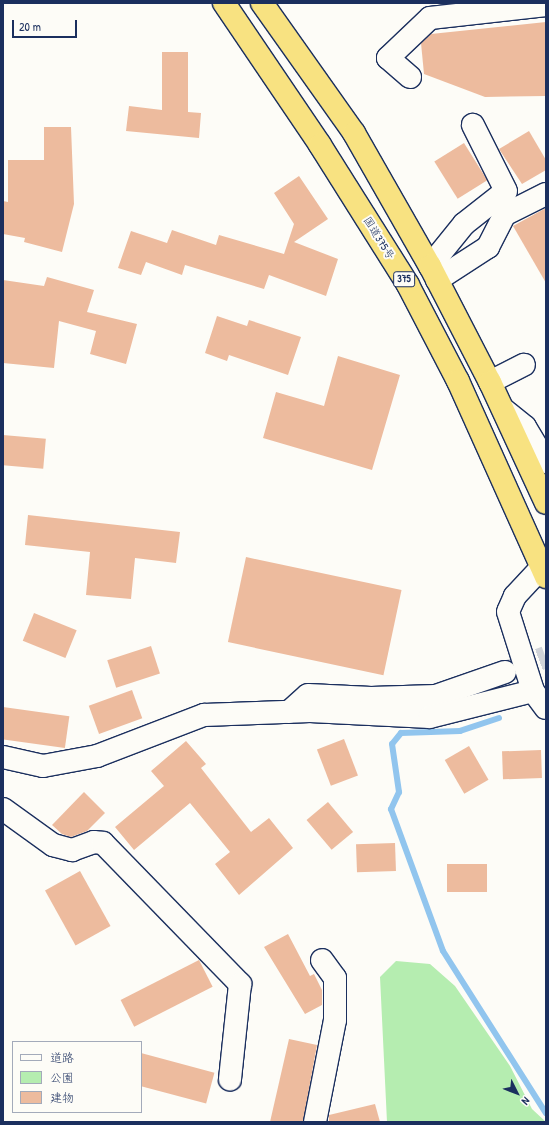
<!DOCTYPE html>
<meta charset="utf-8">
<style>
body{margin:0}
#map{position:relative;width:549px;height:1125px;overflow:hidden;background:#fdfcf7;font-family:"Patrick Hand","Klee One",sans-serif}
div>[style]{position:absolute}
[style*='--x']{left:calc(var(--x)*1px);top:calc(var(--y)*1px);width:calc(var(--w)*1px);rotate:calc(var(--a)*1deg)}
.green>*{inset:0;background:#b5edb0}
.stream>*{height:6px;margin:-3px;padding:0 3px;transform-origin:3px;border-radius:3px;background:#91c5ee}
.building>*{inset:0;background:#edbb9e;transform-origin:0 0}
.minor-tunnel>*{height:22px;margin-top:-11px;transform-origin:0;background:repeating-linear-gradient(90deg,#d0d3d8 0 22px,transparent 0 33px)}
.roads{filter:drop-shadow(1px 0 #1b2f5e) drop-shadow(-1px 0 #1b2f5e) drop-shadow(0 1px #1b2f5e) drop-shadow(0 -1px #1b2f5e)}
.minor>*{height:22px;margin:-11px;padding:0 11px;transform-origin:11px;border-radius:11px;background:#fdfcf7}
.highway>*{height:22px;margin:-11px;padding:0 11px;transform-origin:11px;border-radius:11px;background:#f8e281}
span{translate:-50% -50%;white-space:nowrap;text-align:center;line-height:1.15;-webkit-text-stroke:4px #fdfcf7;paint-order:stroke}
.shield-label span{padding:1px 3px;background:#fdfcf7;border:1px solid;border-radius:3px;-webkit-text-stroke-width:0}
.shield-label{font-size:10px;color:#1b2f5e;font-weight:700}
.street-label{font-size:11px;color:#1b2f5e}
.frame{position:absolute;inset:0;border:4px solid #1b2f5e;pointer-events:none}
.legend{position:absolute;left:12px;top:1041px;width:130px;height:72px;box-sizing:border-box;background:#fdfcf7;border:1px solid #a3aaba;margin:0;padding:5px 7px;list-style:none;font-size:12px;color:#1b2f5e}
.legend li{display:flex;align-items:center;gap:8px;height:20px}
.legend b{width:20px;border:1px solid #a3aaba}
.north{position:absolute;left:497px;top:1073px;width:40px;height:40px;-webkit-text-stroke:3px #fdfcf7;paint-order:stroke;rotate:132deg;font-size:11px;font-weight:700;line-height:16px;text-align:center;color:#1b2f5e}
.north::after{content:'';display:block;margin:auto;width:14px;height:18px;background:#1b2f5e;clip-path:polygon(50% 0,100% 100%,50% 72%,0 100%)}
.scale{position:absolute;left:12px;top:20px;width:65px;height:18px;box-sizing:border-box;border:2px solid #1b2f5e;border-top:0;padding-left:5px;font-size:12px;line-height:14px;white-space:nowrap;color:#1b2f5e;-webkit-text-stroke:3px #fdfcf7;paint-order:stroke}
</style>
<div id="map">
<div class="green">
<i style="clip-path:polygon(396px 961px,430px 964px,455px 986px,510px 1066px,532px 1109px,546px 1122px,387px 1122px,380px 977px)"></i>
</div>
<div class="stream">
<i style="--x:499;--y:718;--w:41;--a:161.6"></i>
<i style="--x:460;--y:731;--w:59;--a:178.1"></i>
<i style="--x:401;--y:733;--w:14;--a:129"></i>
<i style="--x:392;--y:744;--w:49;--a:81.7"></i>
<i style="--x:399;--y:792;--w:19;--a:115"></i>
<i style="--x:391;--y:809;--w:151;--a:69.9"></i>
<i style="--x:443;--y:951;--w:192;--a:57.6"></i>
</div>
<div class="building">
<i style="clip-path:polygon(546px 22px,546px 96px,485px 97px,424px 74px,421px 43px,431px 34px)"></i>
<i style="clip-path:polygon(162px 52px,188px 52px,188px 112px,201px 113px,199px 138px,126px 131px,129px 106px,162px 110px)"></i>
<i style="clip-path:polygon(44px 127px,71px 127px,74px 204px,62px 252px,24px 242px,25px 238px,3px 234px,3px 201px,8px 202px,8px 160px,44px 160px)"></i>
<i style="clip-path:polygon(529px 131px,546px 160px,546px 170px,522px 184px,499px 149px)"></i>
<i style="left:464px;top:143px;width:44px;height:35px;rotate:58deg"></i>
<i style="clip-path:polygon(299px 176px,328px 219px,294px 242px,338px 259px,326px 296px,269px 275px,264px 289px,185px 265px,182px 275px,146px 262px,141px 275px,118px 268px,131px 231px,167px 243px,172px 230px,216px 245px,219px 235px,284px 254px,294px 224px,274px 193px)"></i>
<i style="clip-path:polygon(546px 208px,546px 283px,513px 226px)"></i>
<i style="clip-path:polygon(47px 277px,94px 290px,87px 312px,137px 324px,126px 364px,90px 354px,96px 331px,59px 321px,54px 368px,3px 363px,3px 280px,44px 286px)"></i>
<i style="clip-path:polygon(217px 316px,247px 326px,249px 320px,301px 337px,288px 375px,229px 355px,227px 361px,205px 353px)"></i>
<i style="clip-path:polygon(338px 356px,400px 375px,372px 470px,263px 438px,276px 392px,324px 406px)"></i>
<i style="left:3px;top:435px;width:43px;height:30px;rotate:5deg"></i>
<i style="clip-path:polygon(28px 515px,180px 532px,176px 563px,135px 558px,131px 599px,86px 595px,90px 552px,25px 545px)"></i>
<i style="left:246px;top:557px;width:159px;height:87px;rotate:12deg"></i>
<i style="left:34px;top:613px;width:46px;height:30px;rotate:22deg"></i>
<i style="left:151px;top:646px;width:29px;height:46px;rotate:72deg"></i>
<i style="left:132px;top:690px;width:30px;height:46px;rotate:70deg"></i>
<i style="left:3px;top:707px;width:67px;height:32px;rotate:8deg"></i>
<i style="left:344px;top:739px;width:39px;height:29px;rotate:69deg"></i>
<i style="clip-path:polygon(186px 741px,206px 764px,201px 768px,251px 832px,269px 818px,293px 848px,239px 895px,215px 864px,230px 852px,190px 803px,134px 850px,115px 827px,164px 786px,151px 771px)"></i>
<i style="left:469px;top:746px;width:39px;height:28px;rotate:60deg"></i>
<i style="left:541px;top:750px;width:28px;height:39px;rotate:88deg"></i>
<i style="clip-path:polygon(84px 792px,105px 813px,87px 831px,71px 837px,62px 834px,52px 825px)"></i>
<i style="left:328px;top:802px;width:39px;height:28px;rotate:50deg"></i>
<i style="left:395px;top:843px;width:28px;height:39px;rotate:88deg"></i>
<i style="left:487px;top:864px;width:28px;height:40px;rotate:90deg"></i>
<i style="left:80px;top:871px;width:63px;height:40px;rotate:61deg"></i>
<i style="clip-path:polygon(288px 934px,310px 976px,314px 974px,322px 990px,322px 1005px,305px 1014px,264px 947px)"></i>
<i style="left:199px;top:960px;width:30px;height:88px;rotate:63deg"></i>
<i style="clip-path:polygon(289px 1039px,317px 1045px,303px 1122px,270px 1122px)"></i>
<i style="left:141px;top:1053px;width:76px;height:32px;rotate:15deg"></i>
<i style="clip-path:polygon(375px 1104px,380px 1122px,329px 1122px,329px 1115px)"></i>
</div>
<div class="minor-tunnel">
<i style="--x:508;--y:671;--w:40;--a:-20.2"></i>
</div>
<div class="roads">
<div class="minor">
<i style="--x:410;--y:77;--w:29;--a:-139"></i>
<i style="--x:388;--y:58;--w:58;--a:-43.6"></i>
<i style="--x:430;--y:18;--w:117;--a:-6.4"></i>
<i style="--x:430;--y:266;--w:54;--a:-51"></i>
<i style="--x:464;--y:224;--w:53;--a:-38.2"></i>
<i style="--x:506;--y:191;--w:74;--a:-116.6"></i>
<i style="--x:437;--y:280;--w:61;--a:-32.9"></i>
<i style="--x:488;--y:247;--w:36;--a:-63"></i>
<i style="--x:504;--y:215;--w:47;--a:-26.6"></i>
<i style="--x:490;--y:382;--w:38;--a:-27"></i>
<i style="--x:503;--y:409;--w:28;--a:39"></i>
<i style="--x:525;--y:427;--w:41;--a:59"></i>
<i style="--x:542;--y:567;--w:40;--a:133"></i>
<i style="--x:515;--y:596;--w:17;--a:114"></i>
<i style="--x:508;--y:612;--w:83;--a:72.4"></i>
<i style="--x:533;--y:691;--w:21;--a:53"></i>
<i style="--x:289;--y:712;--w:25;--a:-42"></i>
<i style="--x:308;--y:695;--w:63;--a:2.7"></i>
<i style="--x:371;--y:698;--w:65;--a:-1.8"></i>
<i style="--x:436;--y:696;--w:73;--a:-19.2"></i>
<i style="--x:3;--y:757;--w:41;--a:12.7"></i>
<i style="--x:43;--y:766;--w:55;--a:-10.5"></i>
<i style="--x:97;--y:756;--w:115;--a:-21"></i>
<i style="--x:204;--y:715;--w:106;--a:-2.2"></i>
<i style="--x:310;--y:711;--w:120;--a:2.9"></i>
<i style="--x:430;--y:717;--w:106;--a:-14.2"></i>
<i style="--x:3;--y:809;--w:62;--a:35.8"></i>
<i style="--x:53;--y:845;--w:20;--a:15"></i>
<i style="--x:72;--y:850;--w:23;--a:-20"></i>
<i style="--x:94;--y:842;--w:9;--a:6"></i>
<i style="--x:103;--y:843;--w:197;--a:45.8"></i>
<i style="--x:240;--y:984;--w:96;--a:96"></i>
<i style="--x:315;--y:1122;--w:104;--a:-78.9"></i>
<i style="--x:335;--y:1020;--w:42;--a:-90"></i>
<i style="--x:335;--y:978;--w:22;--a:-126"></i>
</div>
<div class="highway">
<i style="--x:224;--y:3;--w:171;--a:55.9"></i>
<i style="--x:320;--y:145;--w:165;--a:57.8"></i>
<i style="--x:408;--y:285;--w:108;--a:62.5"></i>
<i style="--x:458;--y:381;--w:215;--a:65.8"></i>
<i style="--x:262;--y:3;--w:159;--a:54.7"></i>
<i style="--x:354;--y:133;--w:153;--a:60.3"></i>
<i style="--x:430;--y:266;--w:131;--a:62.7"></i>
<i style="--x:490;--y:382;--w:133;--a:65.2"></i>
</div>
</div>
<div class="shield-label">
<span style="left:404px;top:279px">375</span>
</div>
<div class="street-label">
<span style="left:379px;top:238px;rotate:58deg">国道375号</span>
</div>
<div class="frame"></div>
<ul class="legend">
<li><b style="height:5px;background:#fdfcf7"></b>道路</li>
<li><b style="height:11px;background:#b5edb0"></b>公園</li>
<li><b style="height:11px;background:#edbb9e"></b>建物</li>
</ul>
<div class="north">N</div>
<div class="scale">20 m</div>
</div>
